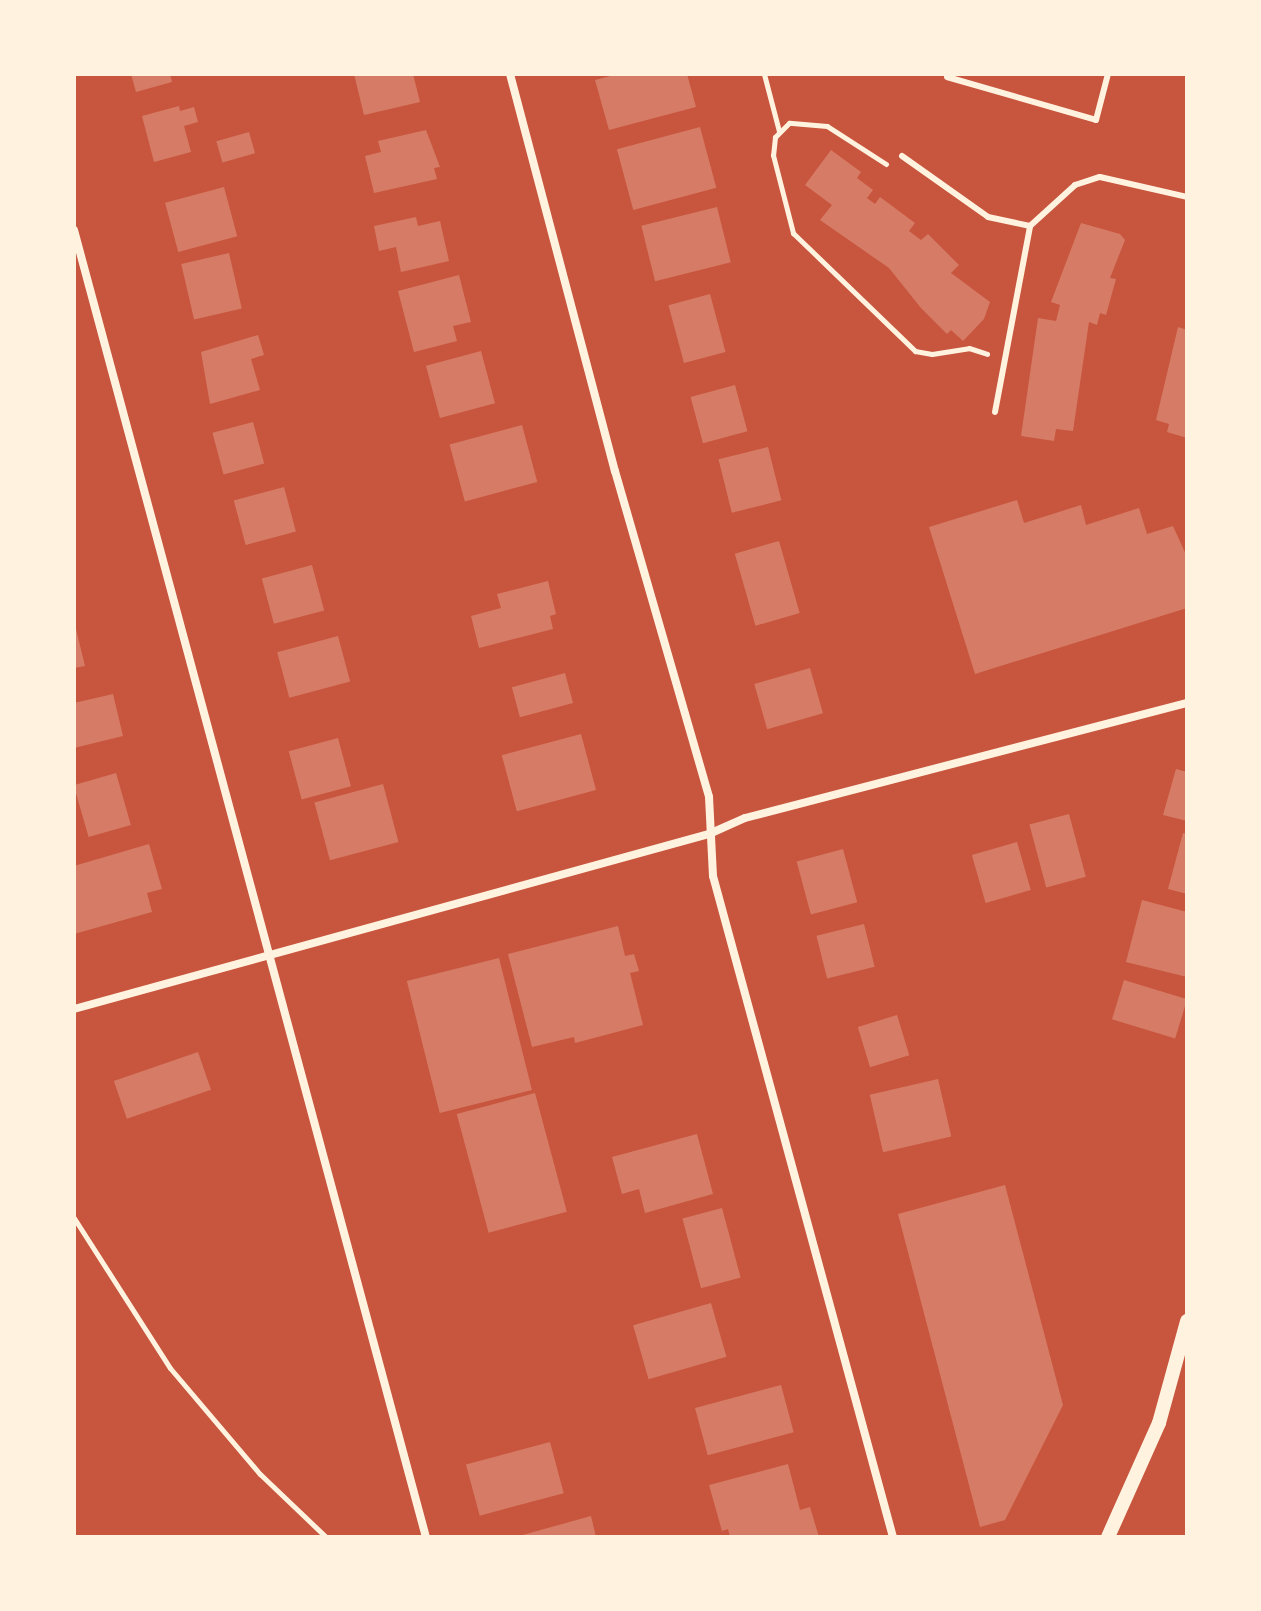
<!DOCTYPE html>
<style>
body{margin:0}
#map{position:relative;width:1261px;height:1611px;overflow:hidden;background:#c8553d;font-family:Figtree,sans-serif}
div>[style]{position:absolute}
[style*='--x']{left:calc(var(--x)*1px);top:calc(var(--y)*1px);width:calc(var(--w)*1px);rotate:calc(var(--a)*1deg)}
.building>*{inset:0;background:#d67c66;transform-origin:0 0}
.path>*{height:5px;margin:-2.5px;padding:0 2.5px;transform-origin:2.5px;border-radius:2.5px;background:#fff3e0}
.service>*{height:6px;margin:-3px;padding:0 3px;transform-origin:3px;border-radius:3px;background:#fff3e0}
.minor>*{height:8px;margin:-4px;padding:0 4px;transform-origin:4px;border-radius:4px;background:#fff3e0}
.tertiary>*{height:14px;margin:-7px;padding:0 7px;transform-origin:7px;border-radius:7px;background:#fff3e0}
span{translate:-50% -50%;white-space:nowrap;text-align:center;line-height:1.15;-webkit-text-stroke:6px #fff3e0;paint-order:stroke}
.frame{position:absolute;inset:0;border:76px solid #fff3e0;pointer-events:none}
</style>
<div id="map">
<div class="building">
<i style="clip-path:polygon(131px 74px,170px 74px,172px 82px,136px 92px)"></i>
<i style="clip-path:polygon(354px 74px,413px 74px,420px 102px,364px 115px)"></i>
<i style="clip-path:polygon(618px 74px,687px 74px,696px 107px,609px 130px,595px 80px)"></i>
<i style="clip-path:polygon(179px 106px,180px 111px,194px 107px,198px 122px,184px 126px,191px 152px,154px 162px,142px 116px)"></i>
<i style="left:700px;top:127px;width:63px;height:86px;rotate:75deg"></i>
<i style="clip-path:polygon(426px 130px,440px 167px,434px 168px,437px 179px,374px 193px,365px 156px,381px 152px,378px 141px)"></i>
<i style="left:249px;top:132px;width:22px;height:34px;rotate:74deg"></i>
<i style="clip-path:polygon(831px 150px,861px 172px,857px 178px,873px 190px,867px 198px,875px 204px,880px 197px,915px 223px,909px 231px,921px 240px,928px 234px,959px 265px,951px 273px,990px 302px,984px 319px,963px 341px,951px 330px,947px 334px,921px 308px,889px 268px,820px 220px,832px 205px,805px 185px)"></i>
<i style="left:224px;top:187px;width:51px;height:61px;rotate:75deg"></i>
<i style="left:717px;top:207px;width:57px;height:78px;rotate:76deg"></i>
<i style="clip-path:polygon(416px 217px,418px 226px,440px 221px,449px 261px,401px 272px,396px 247px,379px 251px,374px 226px)"></i>
<i style="clip-path:polygon(1081px 223px,1120px 234px,1125px 240px,1110px 278px,1116px 279px,1106px 315px,1100px 313px,1097px 325px,1089px 322px,1073px 431px,1056px 429px,1054px 441px,1021px 436px,1038px 318px,1056px 321px,1060px 305px,1051px 302px)"></i>
<i style="left:229px;top:253px;width:57px;height:49px;rotate:77deg"></i>
<i style="clip-path:polygon(459px 275px,471px 322px,453px 326px,457px 341px,414px 352px,398px 291px)"></i>
<i style="left:710px;top:294px;width:60px;height:43px;rotate:75deg"></i>
<i style="clip-path:polygon(1178px 327px,1187px 330px,1187px 438px,1167px 432px,1169px 424px,1156px 420px)"></i>
<i style="clip-path:polygon(258px 335px,264px 355px,251px 359px,260px 390px,210px 404px,201px 352px)"></i>
<i style="left:481px;top:351px;width:54px;height:57px;rotate:75deg"></i>
<i style="left:735px;top:385px;width:48px;height:46px;rotate:75deg"></i>
<i style="left:253px;top:422px;width:43px;height:42px;rotate:75deg"></i>
<i style="left:522px;top:425px;width:59px;height:75px;rotate:75deg"></i>
<i style="left:768px;top:447px;width:55px;height:51px;rotate:76deg"></i>
<i style="left:284px;top:487px;width:46px;height:52px;rotate:75deg"></i>
<i style="clip-path:polygon(1017px 500px,1024px 523px,1081px 505px,1086px 525px,1139px 508px,1147px 534px,1173px 526px,1187px 557px,1187px 608px,975px 674px,929px 527px)"></i>
<i style="left:779px;top:541px;width:75px;height:46px;rotate:74deg"></i>
<i style="left:312px;top:565px;width:47px;height:52px;rotate:75deg"></i>
<i style="clip-path:polygon(548px 581px,556px 614px,550px 616px,553px 629px,479px 648px,471px 616px,501px 608px,497px 594px)"></i>
<i style="clip-path:polygon(75px 625px,85px 666px,74px 668px,74px 626px)"></i>
<i style="left:338px;top:636px;width:47px;height:63px;rotate:75deg"></i>
<i style="left:810px;top:668px;width:47px;height:58px;rotate:74deg"></i>
<i style="left:565px;top:673px;width:31px;height:55px;rotate:75deg"></i>
<i style="clip-path:polygon(113px 694px,123px 736px,74px 748px,74px 703px)"></i>
<i style="left:581px;top:734px;width:58px;height:82px;rotate:75deg"></i>
<i style="left:338px;top:738px;width:50px;height:51px;rotate:75deg"></i>
<i style="clip-path:polygon(1176px 769px,1187px 772px,1187px 821px,1163px 815px)"></i>
<i style="left:116px;top:773px;width:54px;height:44px;rotate:74deg"></i>
<i style="left:383px;top:784px;width:60px;height:71px;rotate:75deg"></i>
<i style="left:1069px;top:814px;width:65px;height:41px;rotate:75deg"></i>
<i style="clip-path:polygon(1183px 833px,1187px 834px,1187px 894px,1168px 889px)"></i>
<i style="left:1017px;top:842px;width:50px;height:47px;rotate:74deg"></i>
<i style="clip-path:polygon(149px 844px,162px 889px,147px 893px,152px 912px,74px 934px,74px 866px)"></i>
<i style="left:843px;top:849px;width:55px;height:48px;rotate:75deg"></i>
<i style="clip-path:polygon(1142px 900px,1187px 912px,1187px 977px,1126px 962px)"></i>
<i style="left:864px;top:924px;width:44px;height:49px;rotate:76deg"></i>
<i style="clip-path:polygon(618px 926px,625px 956px,634px 954px,639px 971px,630px 973px,643px 1025px,575px 1043px,574px 1037px,532px 1047px,508px 954px)"></i>
<i style="left:499px;top:958px;width:136px;height:95px;rotate:76deg"></i>
<i style="left:1124px;top:980px;width:66px;height:41px;rotate:17deg"></i>
<i style="left:897px;top:1015px;width:42px;height:41px;rotate:73deg"></i>
<i style="left:198px;top:1052px;width:40px;height:89px;rotate:71deg"></i>
<i style="left:938px;top:1079px;width:59px;height:70px;rotate:77deg"></i>
<i style="left:535px;top:1093px;width:123px;height:81px;rotate:75deg"></i>
<i style="clip-path:polygon(697px 1134px,713px 1194px,645px 1213px,639px 1189px,622px 1194px,612px 1157px)"></i>
<i style="clip-path:polygon(1005px 1185px,1063px 1405px,1005px 1520px,980px 1527px,898px 1214px)"></i>
<i style="left:722px;top:1208px;width:72px;height:41px;rotate:75deg"></i>
<i style="left:711px;top:1303px;width:56px;height:81px;rotate:74deg"></i>
<i style="left:781px;top:1385px;width:49px;height:89px;rotate:75deg"></i>
<i style="left:550px;top:1442px;width:53px;height:87px;rotate:75deg"></i>
<i style="clip-path:polygon(788px 1464px,800px 1510px,810px 1507px,819px 1537px,730px 1537px,728px 1529px,722px 1531px,709px 1485px)"></i>
<i style="clip-path:polygon(591px 1516px,596px 1537px,519px 1537px,519px 1536px)"></i>
</div>
<div class="path">
<i style="--x:764;--y:74;--w:59;--a:75.3"></i>
<i style="--x:886;--y:164;--w:70;--a:-147.2"></i>
<i style="--x:827;--y:126;--w:38;--a:-175"></i>
<i style="--x:789;--y:123;--w:20;--a:135"></i>
<i style="--x:775;--y:137;--w:18;--a:96"></i>
<i style="--x:773;--y:155;--w:81;--a:75.6"></i>
<i style="--x:793;--y:233;--w:170;--a:44"></i>
<i style="--x:915;--y:351;--w:17;--a:10"></i>
<i style="--x:932;--y:354;--w:37;--a:-9"></i>
<i style="--x:969;--y:348;--w:19;--a:18"></i>
<i style="--x:74;--y:1218;--w:178;--a:57.4"></i>
<i style="--x:170;--y:1368;--w:139;--a:49.7"></i>
<i style="--x:260;--y:1474;--w:91;--a:43.7"></i>
</div>
<div class="service">
<i style="--x:947;--y:77;--w:155;--a:16.1"></i>
<i style="--x:1096;--y:120;--w:48;--a:-75.4"></i>
<i style="--x:902;--y:156;--w:105;--a:35.3"></i>
<i style="--x:988;--y:217;--w:43;--a:12.1"></i>
<i style="--x:995;--y:412;--w:189;--a:-79.3"></i>
<i style="--x:1030;--y:226;--w:61;--a:-42.3"></i>
<i style="--x:1075;--y:185;--w:26;--a:-18"></i>
<i style="--x:1100;--y:177;--w:89;--a:12.9"></i>
</div>
<div class="minor">
<i style="--x:510;--y:74;--w:411;--a:75.2"></i>
<i style="--x:615;--y:471;--w:339;--a:73.9"></i>
<i style="--x:709;--y:797;--w:79;--a:87.1"></i>
<i style="--x:713;--y:876;--w:685;--a:74.77"></i>
<i style="--x:74;--y:230;--w:1354;--a:74.93"></i>
<i style="--x:74;--y:1009;--w:659;--a:-15.41"></i>
<i style="--x:709;--y:834;--w:39;--a:-24"></i>
<i style="--x:745;--y:818;--w:457;--a:-14.6"></i>
</div>
<div class="tertiary">
<i style="--x:1108;--y:1537;--w:125;--a:-65.9"></i>
<i style="--x:1159;--y:1423;--w:106;--a:-74.6"></i>
</div>
<div class="frame"></div>
</div>
